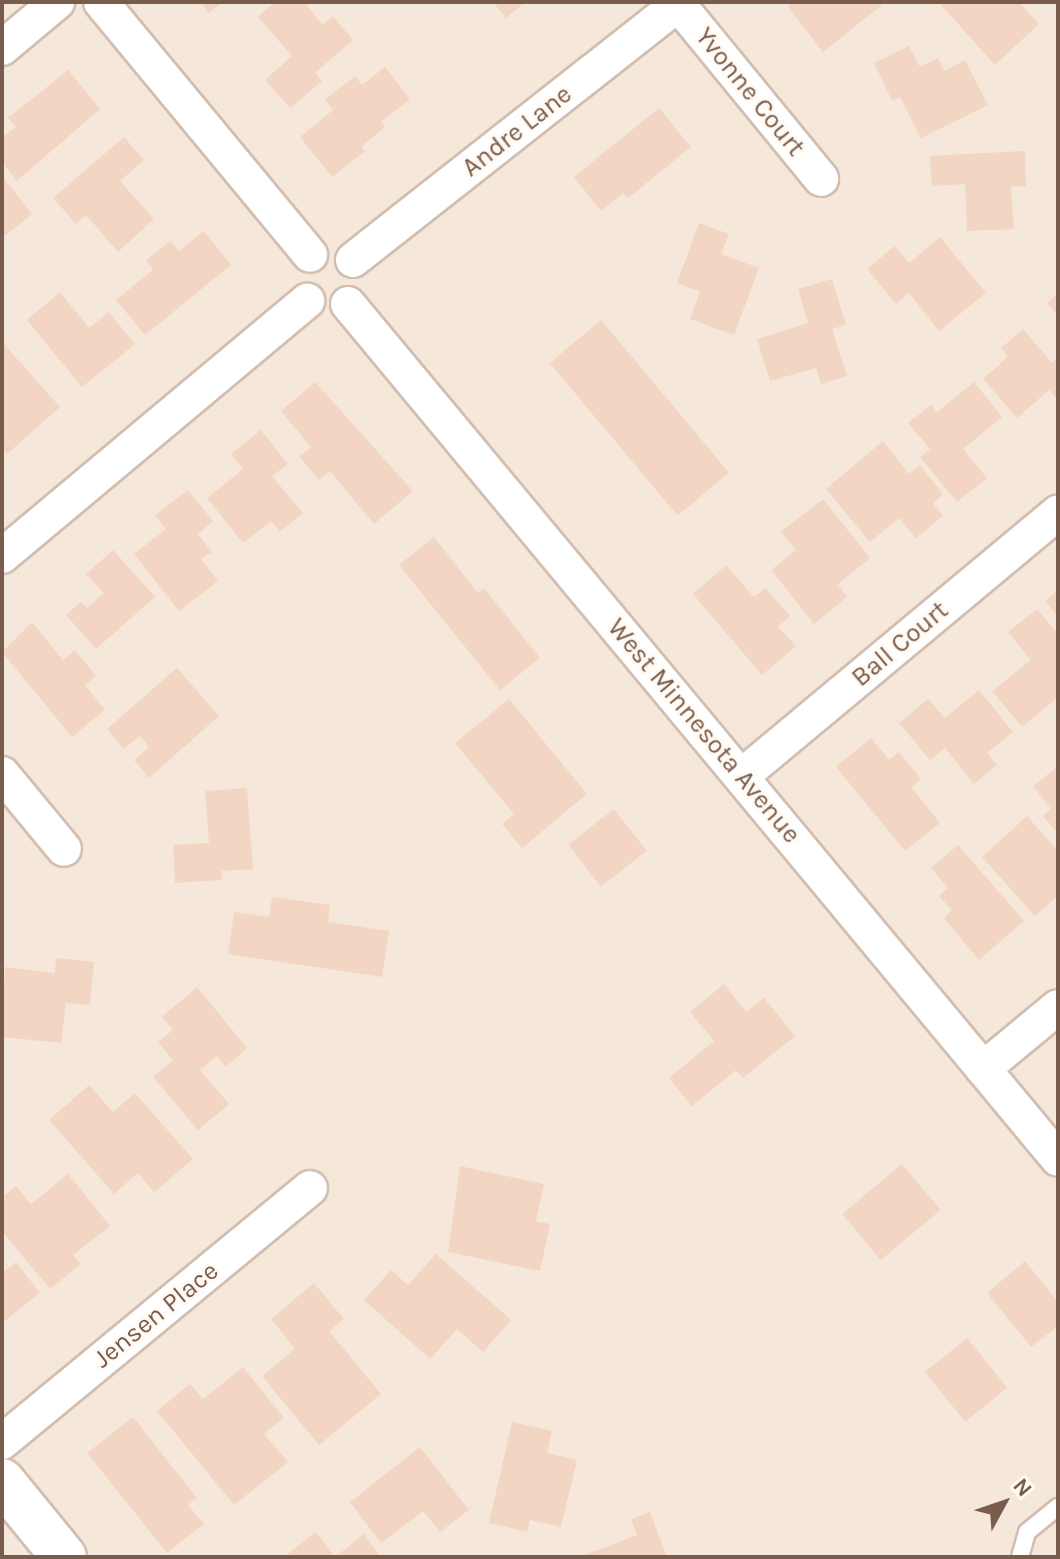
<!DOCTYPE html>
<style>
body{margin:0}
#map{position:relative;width:1060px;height:1559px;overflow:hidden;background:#fdf6ec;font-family:Karla,sans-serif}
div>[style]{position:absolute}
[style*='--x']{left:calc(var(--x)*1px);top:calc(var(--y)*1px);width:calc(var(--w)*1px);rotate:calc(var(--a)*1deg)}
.residential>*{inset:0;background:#f5e8da;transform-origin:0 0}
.building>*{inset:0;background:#f3d5c3;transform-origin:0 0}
.roads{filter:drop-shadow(2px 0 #d1beb0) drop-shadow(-2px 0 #d1beb0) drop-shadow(0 2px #d1beb0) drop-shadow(0 -2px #d1beb0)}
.lane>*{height:16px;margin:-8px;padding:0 8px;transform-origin:8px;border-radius:8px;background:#fff}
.street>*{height:34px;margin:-17px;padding:0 17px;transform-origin:17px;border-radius:17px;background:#fff}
.secondary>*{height:44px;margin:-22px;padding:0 22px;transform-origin:22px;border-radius:22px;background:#fff}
span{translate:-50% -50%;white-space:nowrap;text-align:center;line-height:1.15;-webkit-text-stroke:6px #fffaf3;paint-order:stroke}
.street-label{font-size:26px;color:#7a5c4d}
.frame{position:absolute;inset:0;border:4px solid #7a5c4d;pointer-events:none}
.north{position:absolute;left:964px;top:1463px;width:80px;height:80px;-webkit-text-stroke:6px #fffaf3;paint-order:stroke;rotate:50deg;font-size:22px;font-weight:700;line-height:32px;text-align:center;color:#7a5c4d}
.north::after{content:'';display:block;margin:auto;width:28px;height:36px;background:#7a5c4d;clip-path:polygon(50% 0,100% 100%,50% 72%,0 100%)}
</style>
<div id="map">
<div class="residential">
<i style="left:2px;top:2px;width:1056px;height:1555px"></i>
</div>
<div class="building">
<i style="clip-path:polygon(200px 2px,223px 2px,209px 13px)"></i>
<i style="clip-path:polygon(275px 2px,304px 2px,323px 25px,333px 16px,353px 40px,315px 73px,322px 81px,290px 108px,265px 80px,292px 56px,258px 17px)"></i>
<i style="clip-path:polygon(493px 2px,525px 2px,506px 18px)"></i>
<i style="clip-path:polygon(794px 2px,879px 2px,882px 5px,823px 52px,788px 7px)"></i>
<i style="clip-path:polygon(944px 2px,1019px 2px,1039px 24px,995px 65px,941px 5px)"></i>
<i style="clip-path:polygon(909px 46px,920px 67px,938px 58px,944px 71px,965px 60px,988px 105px,921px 138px,900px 97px,892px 101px,874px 63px)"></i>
<i style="clip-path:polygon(385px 67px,410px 99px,381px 122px,385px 127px,361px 147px,365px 151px,332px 177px,300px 137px,333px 110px,325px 99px,355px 76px,362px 85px)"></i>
<i style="clip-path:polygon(68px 70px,100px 109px,17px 181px,2px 162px,2px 138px,16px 127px,8px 118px)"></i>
<i style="clip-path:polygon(659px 108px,691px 147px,628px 198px,623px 193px,601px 211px,574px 177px)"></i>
<i style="clip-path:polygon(124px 137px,144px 160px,120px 181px,154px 219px,118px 252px,86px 215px,76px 224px,53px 198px)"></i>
<i style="clip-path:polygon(1025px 151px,1026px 186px,1011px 187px,1014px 229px,967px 231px,965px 184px,932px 186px,930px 156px)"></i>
<i style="clip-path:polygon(2px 176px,32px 214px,2px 238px)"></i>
<i style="clip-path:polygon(699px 223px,729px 234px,721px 254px,759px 268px,734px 335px,690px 319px,700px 292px,677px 283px)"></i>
<i style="clip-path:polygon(204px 231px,231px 265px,145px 335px,116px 300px,153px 270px,146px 260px,170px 241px,179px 251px)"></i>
<i style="clip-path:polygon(940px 237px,986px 293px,939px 331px,909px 293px,896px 304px,867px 269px,895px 246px,909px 263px)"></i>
<i style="clip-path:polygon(832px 279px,846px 325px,832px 329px,847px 376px,821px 384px,816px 368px,770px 381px,757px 339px,808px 323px,798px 289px)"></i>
<i style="clip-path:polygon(60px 292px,89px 328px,109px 312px,135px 344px,82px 387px,27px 320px)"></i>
<i style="clip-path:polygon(1058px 293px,1058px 316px,1047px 303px)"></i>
<i style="left:601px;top:320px;width:199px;height:67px;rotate:50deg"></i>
<i style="clip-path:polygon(1023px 329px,1052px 363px,1058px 357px,1058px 400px,1049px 390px,1017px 418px,983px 379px,1008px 357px,1001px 348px)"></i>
<i style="clip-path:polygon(4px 344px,60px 407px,7px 454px,2px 448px)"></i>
<i style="clip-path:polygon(315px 382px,413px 491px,374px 524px,330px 471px,319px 480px,299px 456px,311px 447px,281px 411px)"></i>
<i style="clip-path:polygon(974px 382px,1002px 417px,963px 449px,987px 478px,957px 502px,920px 457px,930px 449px,908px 423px,931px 405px,937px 412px)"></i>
<i style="clip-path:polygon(261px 430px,288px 464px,272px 476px,303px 513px,280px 532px,271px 521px,243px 543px,207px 498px,243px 469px,231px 454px)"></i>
<i style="clip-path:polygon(883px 441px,909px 474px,920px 465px,943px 494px,933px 503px,943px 516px,916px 538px,899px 518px,870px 542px,826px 489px)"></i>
<i style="clip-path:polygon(188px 490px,213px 521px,198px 534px,212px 552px,201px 559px,218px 581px,179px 611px,134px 554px,166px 529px,155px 515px)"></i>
<i style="clip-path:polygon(823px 499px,870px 558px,838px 584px,847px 597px,814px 624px,771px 570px,796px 550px,781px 532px)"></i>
<i style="clip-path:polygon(434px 537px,478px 593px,484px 588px,540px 658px,500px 690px,399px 565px)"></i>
<i style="clip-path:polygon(113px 550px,155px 597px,96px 649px,66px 615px,81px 602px,87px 608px,104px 593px,86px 574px)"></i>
<i style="clip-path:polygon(726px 565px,754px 597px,765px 588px,790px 616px,778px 627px,796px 646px,762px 675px,693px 594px)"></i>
<i style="clip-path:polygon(1058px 590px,1058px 617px,1045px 601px)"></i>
<i style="clip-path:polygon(1037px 609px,1058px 634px,1058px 697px,1022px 727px,992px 691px,1031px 660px,1008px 632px)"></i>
<i style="clip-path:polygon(32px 622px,63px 660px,75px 650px,96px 676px,85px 685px,105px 710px,72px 737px,2px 652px)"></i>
<i style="clip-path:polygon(177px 668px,219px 716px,149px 778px,134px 760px,149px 747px,140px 736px,124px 749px,107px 729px)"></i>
<i style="clip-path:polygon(979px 690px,1013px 732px,987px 753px,997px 765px,974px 784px,945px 748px,930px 760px,899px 723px,928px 699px,945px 718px)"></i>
<i style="clip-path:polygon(509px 699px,587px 794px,522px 848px,502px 824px,514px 814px,455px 743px)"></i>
<i style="clip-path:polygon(871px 738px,889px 760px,899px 752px,921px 779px,911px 787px,940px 823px,905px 851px,836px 767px)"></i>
<i style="clip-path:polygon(1058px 766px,1058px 833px,1043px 816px,1051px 809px,1033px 786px)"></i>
<i style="clip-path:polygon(247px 788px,253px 869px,221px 871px,222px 880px,175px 883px,173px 845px,209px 843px,205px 791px)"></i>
<i style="left:614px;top:809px;width:53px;height:58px;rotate:52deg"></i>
<i style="clip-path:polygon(1027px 816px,1058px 851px,1058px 896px,1035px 916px,982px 857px)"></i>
<i style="clip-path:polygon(958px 845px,1024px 921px,979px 960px,944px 918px,952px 910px,939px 896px,948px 888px,931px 868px)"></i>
<i style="clip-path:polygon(272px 897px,330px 905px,328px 922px,389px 931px,382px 977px,228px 954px,234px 912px,269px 917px)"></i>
<i style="clip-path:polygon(56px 958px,94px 962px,90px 1005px,66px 1003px,61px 1043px,2px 1037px,5px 967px,55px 973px)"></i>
<i style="clip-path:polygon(724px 984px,746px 1012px,764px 998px,795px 1036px,743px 1078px,736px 1070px,692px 1106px,669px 1078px,714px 1041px,690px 1012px)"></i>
<i style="clip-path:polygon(197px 987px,247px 1048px,226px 1067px,217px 1056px,200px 1070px,229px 1104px,198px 1130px,153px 1077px,173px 1060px,158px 1042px,173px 1030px,162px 1017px)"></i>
<i style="clip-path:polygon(89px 1085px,113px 1112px,135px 1093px,193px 1159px,154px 1192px,138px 1173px,114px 1194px,49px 1120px)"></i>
<i style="left:902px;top:1164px;width:60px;height:78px;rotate:50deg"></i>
<i style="clip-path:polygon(460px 1166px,544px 1184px,536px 1221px,550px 1224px,540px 1271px,448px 1252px)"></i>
<i style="clip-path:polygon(68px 1174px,110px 1226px,73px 1255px,81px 1264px,50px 1289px,2px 1231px,2px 1197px,16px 1186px,31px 1204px)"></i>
<i style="clip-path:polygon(436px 1254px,511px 1320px,483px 1352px,457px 1329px,430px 1359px,364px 1300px,391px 1270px,408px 1285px)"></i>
<i style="clip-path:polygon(1025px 1261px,1058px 1302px,1058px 1326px,1031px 1347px,987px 1293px)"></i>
<i style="clip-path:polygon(16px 1262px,40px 1293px,2px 1323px,2px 1273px)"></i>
<i style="clip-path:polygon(314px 1283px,344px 1319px,329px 1331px,381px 1394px,319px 1445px,262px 1376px,295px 1349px,271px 1319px)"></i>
<i style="left:967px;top:1338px;width:64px;height:54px;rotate:51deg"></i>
<i style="clip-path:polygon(243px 1367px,284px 1418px,264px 1434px,288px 1462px,234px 1505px,157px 1411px,190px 1384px,203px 1399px)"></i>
<i style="clip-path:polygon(133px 1417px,197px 1498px,188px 1505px,204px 1524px,167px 1553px,87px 1453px)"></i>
<i style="clip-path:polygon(512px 1422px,552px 1431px,547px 1453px,577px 1460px,561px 1527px,530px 1520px,527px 1532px,489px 1523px)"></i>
<i style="clip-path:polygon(420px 1447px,469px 1510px,440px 1532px,423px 1511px,381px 1543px,350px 1502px)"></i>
<i style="clip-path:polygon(650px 1512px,667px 1557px,579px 1557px,637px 1535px,631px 1519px)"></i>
<i style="clip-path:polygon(316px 1532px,335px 1557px,364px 1534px,381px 1557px,284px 1557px)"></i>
</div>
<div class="roads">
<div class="lane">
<i style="--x:1020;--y:1557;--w:26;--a:-74"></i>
<i style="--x:1027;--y:1532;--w:40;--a:-39"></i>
</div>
<div class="street">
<i style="--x:101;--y:2;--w:328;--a:50.4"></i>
<i style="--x:678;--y:4;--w:226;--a:50.7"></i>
<i style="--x:2;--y:48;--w:72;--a:-39.9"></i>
<i style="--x:353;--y:260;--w:417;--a:-38.2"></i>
<i style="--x:348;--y:304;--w:1111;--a:50.29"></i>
<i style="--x:2;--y:556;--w:398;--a:-39.9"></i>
<i style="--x:2;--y:774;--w:97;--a:50.4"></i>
<i style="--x:743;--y:775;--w:410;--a:-39.8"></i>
<i style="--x:983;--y:1069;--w:97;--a:-39.6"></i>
<i style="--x:2;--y:1442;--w:399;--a:-39.5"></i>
</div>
<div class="secondary">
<i style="--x:2;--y:1481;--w:98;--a:50.8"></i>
</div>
</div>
<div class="street-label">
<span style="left:750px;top:92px;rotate:51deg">Yvonne Court</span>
<span style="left:517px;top:131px;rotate:-38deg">Andre Lane</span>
<span style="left:900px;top:644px;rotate:-40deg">Ball Court</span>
<span style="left:704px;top:731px;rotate:50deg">West Minnesota Avenue</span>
<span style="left:156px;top:1315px;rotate:-39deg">Jensen Place</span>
</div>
<div class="frame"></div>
<div class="north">N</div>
</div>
